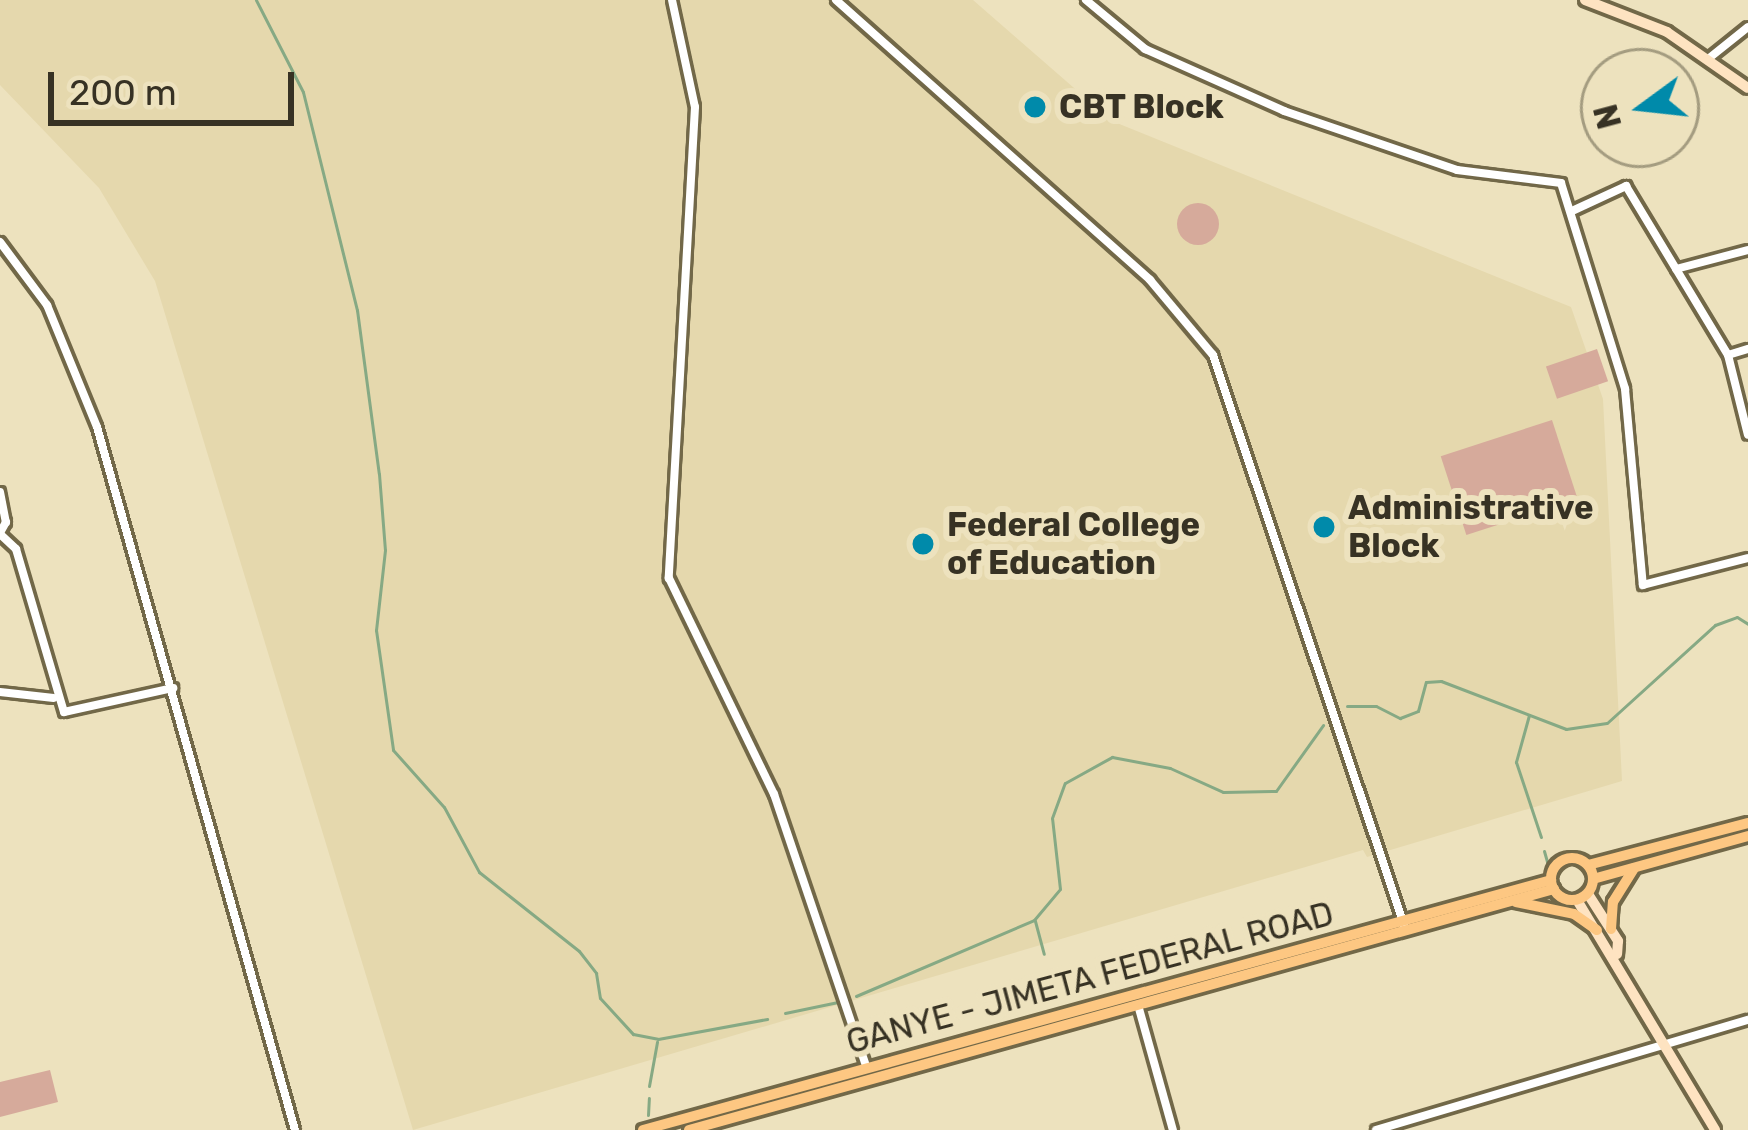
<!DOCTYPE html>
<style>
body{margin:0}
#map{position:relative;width:1748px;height:1130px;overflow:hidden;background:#ede2be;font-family:Rubik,sans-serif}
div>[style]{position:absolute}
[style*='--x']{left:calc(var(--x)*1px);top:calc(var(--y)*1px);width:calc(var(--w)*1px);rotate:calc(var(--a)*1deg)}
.built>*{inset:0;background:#e5d8ad}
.green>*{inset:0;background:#d6aa9b;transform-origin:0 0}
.round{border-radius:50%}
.stream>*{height:3px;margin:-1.5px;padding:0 1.5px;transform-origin:1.5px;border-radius:1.5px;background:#86a984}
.roads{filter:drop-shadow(3px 0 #726848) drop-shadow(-3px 0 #726848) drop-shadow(0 3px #726848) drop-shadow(0 -3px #726848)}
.street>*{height:8px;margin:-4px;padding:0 4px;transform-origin:4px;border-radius:4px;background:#fff}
.secondary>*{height:10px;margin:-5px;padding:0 5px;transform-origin:5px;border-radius:5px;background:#fee3c1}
.primary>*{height:10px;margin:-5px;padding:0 5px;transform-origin:5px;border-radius:5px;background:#fdc782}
.primary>.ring{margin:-5px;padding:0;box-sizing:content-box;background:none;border:10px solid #fdc782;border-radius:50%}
.dots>*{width:33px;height:33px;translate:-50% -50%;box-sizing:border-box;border:6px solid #ede2be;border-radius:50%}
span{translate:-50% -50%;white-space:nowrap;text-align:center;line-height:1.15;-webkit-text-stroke:12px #ede2be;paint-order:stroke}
.poi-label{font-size:33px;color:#373224;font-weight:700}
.left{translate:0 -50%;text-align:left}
.street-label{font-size:33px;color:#373224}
.north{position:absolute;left:1580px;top:48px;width:120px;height:120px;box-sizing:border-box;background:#ede2be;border:3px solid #a49c80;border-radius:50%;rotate:255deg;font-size:33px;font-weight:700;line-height:48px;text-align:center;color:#373224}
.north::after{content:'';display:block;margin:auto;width:42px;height:54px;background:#008aaa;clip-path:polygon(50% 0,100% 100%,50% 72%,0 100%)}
.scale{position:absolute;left:48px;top:72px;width:246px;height:54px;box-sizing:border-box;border:6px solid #373224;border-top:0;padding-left:15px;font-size:36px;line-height:42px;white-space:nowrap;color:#373224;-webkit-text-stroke:9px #ede2be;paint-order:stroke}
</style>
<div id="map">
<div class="built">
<i style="clip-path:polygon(0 0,973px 0,1112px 121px,1571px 307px,1603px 399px,1622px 781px,1367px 857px,1363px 850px,413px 1130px,155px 281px,99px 188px,0 85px)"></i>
</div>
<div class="green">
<i class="round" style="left:1177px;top:203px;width:42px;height:42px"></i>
<i style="left:1597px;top:349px;width:34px;height:54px;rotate:71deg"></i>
<i style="left:1552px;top:420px;width:83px;height:117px;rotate:72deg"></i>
<i style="clip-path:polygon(50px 1070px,58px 1102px,0 1117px,0 1082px)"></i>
</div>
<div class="stream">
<i style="--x:256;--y:0;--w:103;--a:62.9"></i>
<i style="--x:303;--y:92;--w:225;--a:76.1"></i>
<i style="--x:357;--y:310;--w:165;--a:82.4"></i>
<i style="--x:379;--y:474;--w:76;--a:85.5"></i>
<i style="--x:385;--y:550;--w:81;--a:96.4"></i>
<i style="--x:376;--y:630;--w:121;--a:81.9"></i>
<i style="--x:393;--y:750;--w:76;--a:48.2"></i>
<i style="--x:444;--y:807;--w:74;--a:61.7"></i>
<i style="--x:479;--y:872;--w:127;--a:38.3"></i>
<i style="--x:579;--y:951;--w:28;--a:52"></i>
<i style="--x:596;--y:973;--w:25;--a:81"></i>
<i style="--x:600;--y:998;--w:49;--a:47.5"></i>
<i style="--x:633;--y:1034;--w:25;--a:11"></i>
<i style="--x:658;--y:1039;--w:111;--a:-10.4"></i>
<i style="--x:1347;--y:706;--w:29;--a:0"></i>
<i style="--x:1376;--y:706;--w:27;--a:27"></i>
<i style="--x:1400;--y:718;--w:19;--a:-21"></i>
<i style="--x:1418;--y:711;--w:30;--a:-75"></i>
<i style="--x:1426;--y:682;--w:15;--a:-4"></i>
<i style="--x:1441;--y:681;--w:134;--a:21"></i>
<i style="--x:1566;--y:729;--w:41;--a:-8.3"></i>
<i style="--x:1607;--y:723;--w:146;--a:-42.2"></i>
<i style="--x:1715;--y:625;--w:23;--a:-20"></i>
<i style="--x:1737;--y:617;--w:13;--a:32"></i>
<i style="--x:1529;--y:715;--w:49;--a:105.5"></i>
<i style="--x:1516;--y:762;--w:79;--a:71.6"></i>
<i style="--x:1544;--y:851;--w:18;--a:74"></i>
<i style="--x:1035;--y:921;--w:34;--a:75"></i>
<i style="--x:856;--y:996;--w:194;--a:-23.1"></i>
<i style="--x:1034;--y:920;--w:40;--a:-50"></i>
<i style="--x:1060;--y:889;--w:71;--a:-96.4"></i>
<i style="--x:1052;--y:818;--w:37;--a:-70"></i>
<i style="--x:1065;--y:783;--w:54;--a:-29"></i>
<i style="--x:1112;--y:757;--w:59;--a:10.7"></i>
<i style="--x:1170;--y:768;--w:58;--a:24.4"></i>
<i style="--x:1223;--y:792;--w:53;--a:-1.1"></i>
<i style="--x:1276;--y:791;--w:81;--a:-54.5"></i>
<i style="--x:785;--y:1013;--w:54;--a:-11.7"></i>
<i style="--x:649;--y:1086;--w:45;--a:-79.7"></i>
<i style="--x:648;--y:1115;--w:17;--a:-87"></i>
</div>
<div class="roads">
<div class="street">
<i style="--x:672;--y:0;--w:109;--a:77.9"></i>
<i style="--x:695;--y:107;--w:472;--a:93.2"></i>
<i style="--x:669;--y:578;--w:240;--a:64.1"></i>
<i style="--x:774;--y:794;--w:289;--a:71.3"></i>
<i style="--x:836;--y:0;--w:421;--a:41.7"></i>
<i style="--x:1150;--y:280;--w:98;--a:50"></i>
<i style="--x:1213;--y:355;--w:601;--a:71.47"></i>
<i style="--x:1086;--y:0;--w:77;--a:39.7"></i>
<i style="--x:1145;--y:49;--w:152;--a:24"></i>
<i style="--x:1284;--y:111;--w:183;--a:18.8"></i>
<i style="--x:1457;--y:170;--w:105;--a:7.1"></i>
<i style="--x:1561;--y:183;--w:216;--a:72.7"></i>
<i style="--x:1625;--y:389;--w:197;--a:84.8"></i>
<i style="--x:1643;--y:585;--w:108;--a:-14.4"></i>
<i style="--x:1708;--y:59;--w:51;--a:-38.7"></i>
<i style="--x:1572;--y:211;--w:60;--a:-24.8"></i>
<i style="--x:1626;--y:186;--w:197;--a:58.9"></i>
<i style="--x:1728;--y:355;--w:82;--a:76"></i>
<i style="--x:0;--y:242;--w:79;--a:53.3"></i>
<i style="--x:47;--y:305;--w:132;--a:67.7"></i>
<i style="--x:97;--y:427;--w:730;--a:74.27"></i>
<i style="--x:1676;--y:269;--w:74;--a:-14.8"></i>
<i style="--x:1728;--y:355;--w:21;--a:-17"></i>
<i style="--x:0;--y:492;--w:31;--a:79"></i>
<i style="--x:6;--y:522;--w:13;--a:119"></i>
<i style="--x:0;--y:534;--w:22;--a:43"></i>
<i style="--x:16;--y:549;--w:170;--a:73.6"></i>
<i style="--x:64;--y:712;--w:112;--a:-12.4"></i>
<i style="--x:0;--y:692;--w:54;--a:6.3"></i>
<i style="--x:1138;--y:1005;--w:130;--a:74.4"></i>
<i style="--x:1376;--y:1130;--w:388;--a:-16.5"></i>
</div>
<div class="secondary">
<i style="--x:1585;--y:0;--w:88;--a:21.3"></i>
<i style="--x:1667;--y:32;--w:98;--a:34.7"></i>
<i style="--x:1588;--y:894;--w:56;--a:57.4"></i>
<i style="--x:1618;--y:941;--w:13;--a:94"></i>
<i style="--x:1577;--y:900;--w:268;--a:59"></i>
</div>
<div class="primary">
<i class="ring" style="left:1551px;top:858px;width:32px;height:32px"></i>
<i style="--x:1588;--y:865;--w:165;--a:-14.7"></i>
<i style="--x:1593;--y:879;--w:161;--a:-15.5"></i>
<i style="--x:1516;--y:902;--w:59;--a:11.7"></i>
<i style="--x:1574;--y:914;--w:28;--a:35"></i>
<i style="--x:1611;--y:929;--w:27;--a:-86"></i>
<i style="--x:1613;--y:902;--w:40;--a:-58"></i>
<i style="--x:643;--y:1130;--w:942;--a:-15.39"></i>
<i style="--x:689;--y:1130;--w:898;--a:-15.57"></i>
</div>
</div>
<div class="dots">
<i style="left:1035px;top:107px;background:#008aaa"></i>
<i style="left:1324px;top:527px;background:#008aaa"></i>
<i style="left:923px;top:544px;background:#008aaa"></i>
</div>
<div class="poi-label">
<span class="left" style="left:1059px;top:107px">CBT Block</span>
<span class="left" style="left:1348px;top:527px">Administrative<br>Block</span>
<span class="left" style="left:947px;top:544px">Federal College<br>of Education</span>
</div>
<div class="street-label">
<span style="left:1090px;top:978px;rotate:-15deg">GANYE - JIMETA FEDERAL ROAD</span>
</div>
<div class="north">N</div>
<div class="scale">200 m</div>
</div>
